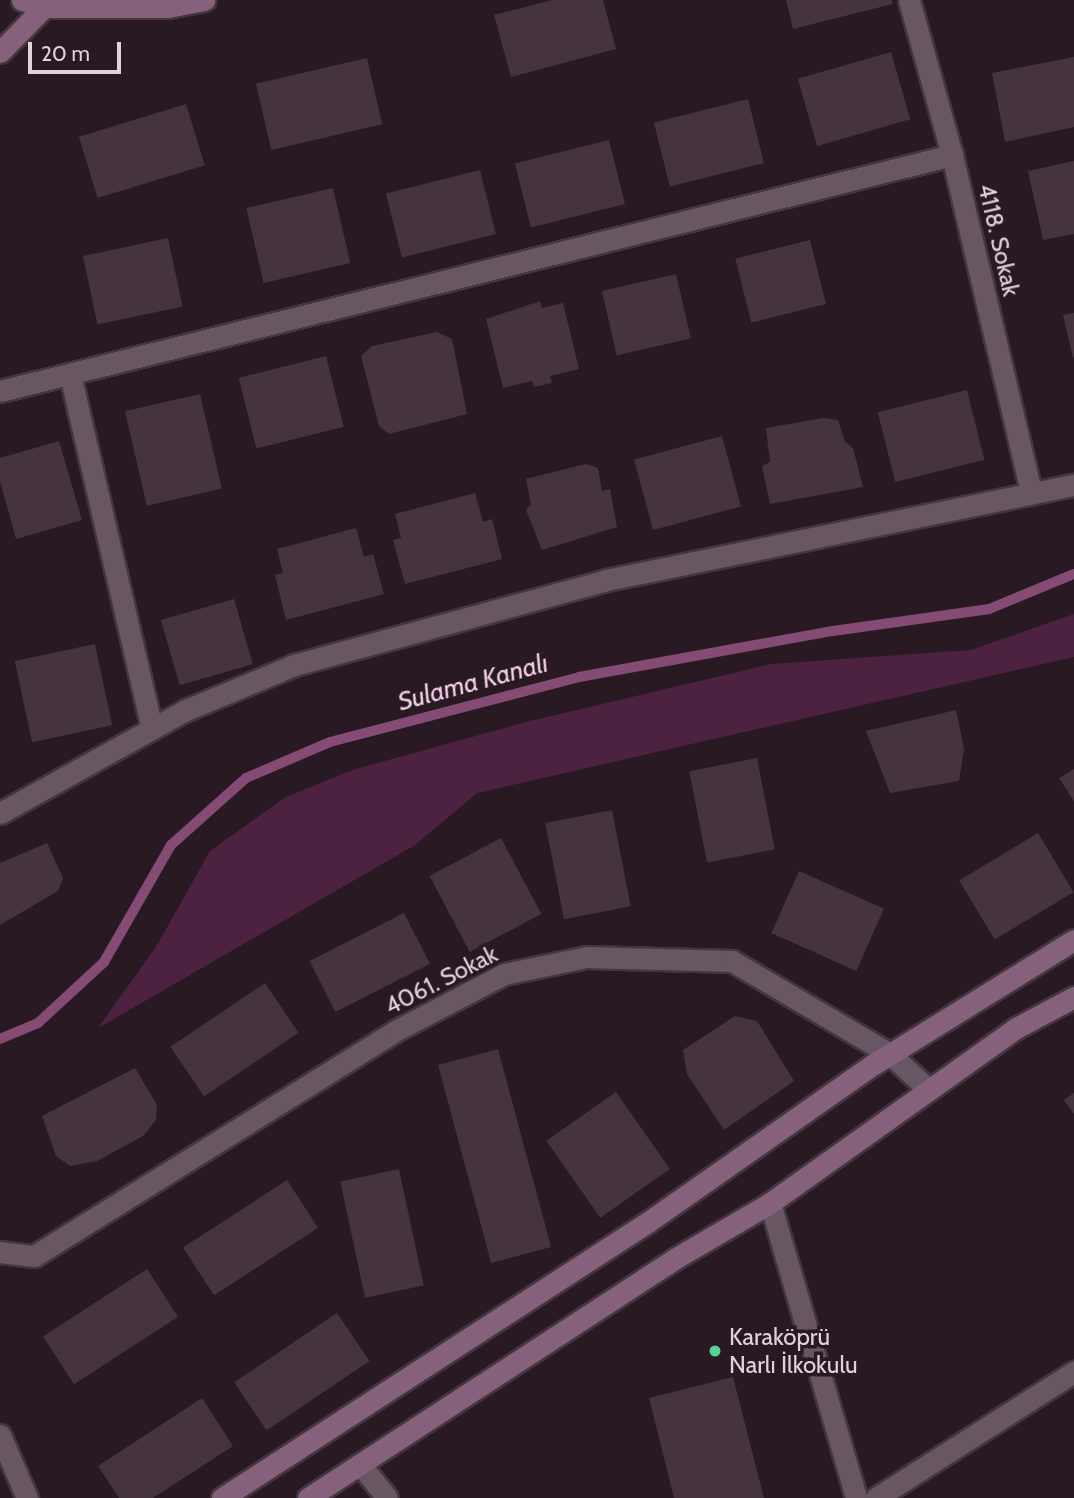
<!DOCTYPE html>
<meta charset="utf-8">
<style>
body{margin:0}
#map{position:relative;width:1074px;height:1498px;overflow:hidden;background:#281923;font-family:Cabin,sans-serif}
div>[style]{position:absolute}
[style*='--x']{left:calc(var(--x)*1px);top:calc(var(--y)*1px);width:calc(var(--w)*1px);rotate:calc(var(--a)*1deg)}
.green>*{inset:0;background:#4c2240}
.stream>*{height:10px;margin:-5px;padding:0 5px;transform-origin:5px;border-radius:5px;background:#854b74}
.building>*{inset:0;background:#453440;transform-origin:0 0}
.roads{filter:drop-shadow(2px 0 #43363f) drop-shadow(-2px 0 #43363f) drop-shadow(0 2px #43363f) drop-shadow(0 -2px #43363f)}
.street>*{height:21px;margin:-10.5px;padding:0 10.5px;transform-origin:10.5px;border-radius:10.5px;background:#695663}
.secondary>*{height:21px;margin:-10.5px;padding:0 10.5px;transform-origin:10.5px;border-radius:10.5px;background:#86617b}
.dots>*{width:19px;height:19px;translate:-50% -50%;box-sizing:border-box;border:4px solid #281923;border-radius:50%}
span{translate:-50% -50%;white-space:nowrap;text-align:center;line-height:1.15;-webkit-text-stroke:7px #281923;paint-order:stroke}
.street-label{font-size:24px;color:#e0d4dc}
.poi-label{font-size:24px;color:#e0d4dc}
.left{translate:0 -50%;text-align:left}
.water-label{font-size:26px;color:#f5d1e8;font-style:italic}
.scale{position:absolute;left:28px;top:42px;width:93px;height:32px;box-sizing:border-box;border:4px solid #e0d4dc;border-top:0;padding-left:9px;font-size:21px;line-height:24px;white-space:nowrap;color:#e0d4dc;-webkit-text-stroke:5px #281923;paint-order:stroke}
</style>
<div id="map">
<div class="green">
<i style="clip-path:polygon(1074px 614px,1074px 657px,477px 793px,415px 845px,98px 1028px,156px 947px,210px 851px,284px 798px,352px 770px,526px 722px,771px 664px,971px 650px)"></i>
</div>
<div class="stream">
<i style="--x:0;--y:1039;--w:41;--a:-22.8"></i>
<i style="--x:38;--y:1023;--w:90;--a:-42.7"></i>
<i style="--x:104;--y:962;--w:135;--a:-60.2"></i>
<i style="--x:171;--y:845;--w:101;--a:-41.8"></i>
<i style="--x:246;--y:778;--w:91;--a:-23.2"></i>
<i style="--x:330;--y:742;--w:257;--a:-14.6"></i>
<i style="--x:579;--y:677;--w:258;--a:-10.3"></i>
<i style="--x:833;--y:631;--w:158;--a:-8"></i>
<i style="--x:989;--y:609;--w:92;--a:-22.4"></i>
</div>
<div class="building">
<i style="clip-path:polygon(552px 0,603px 0,616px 49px,511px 77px,494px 15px)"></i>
<i style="clip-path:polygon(786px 0,892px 0,893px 4px,793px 29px)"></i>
<i style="left:891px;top:52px;width:70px;height:97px;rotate:74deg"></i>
<i style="clip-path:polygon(1074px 57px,1074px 127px,1005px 142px,992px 73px)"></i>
<i style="left:367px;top:58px;width:68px;height:114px;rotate:77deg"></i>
<i style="left:748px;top:99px;width:66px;height:97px;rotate:76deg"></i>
<i style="left:186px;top:104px;width:64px;height:112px;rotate:73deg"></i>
<i style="left:609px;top:140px;width:66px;height:97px;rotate:76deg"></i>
<i style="clip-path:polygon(1074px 161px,1074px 234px,1043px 240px,1028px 171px)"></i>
<i style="left:480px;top:170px;width:66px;height:97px;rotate:76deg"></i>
<i style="left:333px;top:188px;width:77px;height:89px;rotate:77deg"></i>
<i style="left:168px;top:238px;width:70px;height:87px;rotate:78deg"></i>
<i style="left:810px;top:240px;width:66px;height:77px;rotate:76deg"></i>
<i style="left:676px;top:274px;width:66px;height:76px;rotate:77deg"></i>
<i style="clip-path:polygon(540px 301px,542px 308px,563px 303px,579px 369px,550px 376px,552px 383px,534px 387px,532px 381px,503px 388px,486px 319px)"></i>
<i style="clip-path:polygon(1074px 313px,1074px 357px,1073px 358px,1063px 315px)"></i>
<i style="clip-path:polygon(437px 332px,452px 339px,467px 414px,389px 434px,379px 426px,361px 356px,372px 346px)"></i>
<i style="left:326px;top:356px;width:73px;height:90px;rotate:76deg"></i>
<i style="left:967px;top:390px;width:72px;height:92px;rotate:76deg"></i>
<i style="left:200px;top:394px;width:97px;height:77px;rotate:77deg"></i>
<i style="clip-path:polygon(823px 418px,838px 420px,845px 442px,853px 448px,863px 487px,770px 504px,762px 466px,770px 462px,766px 428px)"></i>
<i style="left:722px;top:436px;width:73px;height:91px;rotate:75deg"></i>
<i style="clip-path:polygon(59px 441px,82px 520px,16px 539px,0 481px,0 458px)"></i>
<i style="clip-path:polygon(586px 464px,598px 468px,602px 491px,610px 489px,617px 527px,542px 550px,526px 510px,531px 504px,526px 479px)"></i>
<i style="clip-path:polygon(475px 493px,483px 522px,492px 519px,502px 559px,405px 584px,393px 540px,401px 538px,395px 514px)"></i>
<i style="clip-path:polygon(356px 528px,364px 557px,373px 554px,384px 594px,286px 620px,275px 575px,283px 573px,277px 549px)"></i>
<i style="left:234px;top:599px;width:68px;height:76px;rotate:74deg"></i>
<i style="left:95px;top:644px;width:83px;height:82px;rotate:78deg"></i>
<i style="clip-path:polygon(956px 710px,964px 749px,959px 781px,890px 793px,866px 731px)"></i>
<i style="left:757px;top:758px;width:93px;height:69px;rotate:79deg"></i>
<i style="clip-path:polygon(1074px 769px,1074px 801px,1059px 778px)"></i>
<i style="left:612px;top:810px;width:98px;height:68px;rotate:79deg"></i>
<i style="left:1038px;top:833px;width:69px;height:92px;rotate:59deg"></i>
<i style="left:501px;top:838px;width:86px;height:81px;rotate:62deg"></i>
<i style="clip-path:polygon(47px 843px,63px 878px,58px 891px,0 925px,0 863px)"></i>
<i style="left:799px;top:871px;width:93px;height:68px;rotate:24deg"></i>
<i style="left:404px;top:913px;width:57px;height:106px;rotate:63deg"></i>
<i style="left:265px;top:983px;width:60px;height:114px;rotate:56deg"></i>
<i style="clip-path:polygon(735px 1016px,757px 1021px,794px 1081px,724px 1130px,687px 1074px,683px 1050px)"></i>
<i style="left:498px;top:1049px;width:205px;height:62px;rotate:75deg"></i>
<i style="clip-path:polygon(135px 1068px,157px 1105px,156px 1120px,143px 1136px,97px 1161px,70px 1166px,56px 1156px,42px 1116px)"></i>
<i style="left:616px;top:1092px;width:94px;height:85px;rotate:55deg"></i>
<i style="clip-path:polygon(1074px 1093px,1074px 1114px,1064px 1100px)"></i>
<i style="left:399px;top:1169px;width:119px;height:60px;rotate:78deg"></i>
<i style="left:287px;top:1180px;width:57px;height:124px;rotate:57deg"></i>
<i style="left:147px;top:1269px;width:57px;height:124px;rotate:57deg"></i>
<i style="left:337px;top:1313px;width:58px;height:124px;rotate:56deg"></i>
<i style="clip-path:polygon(733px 1377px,764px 1498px,674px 1498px,649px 1398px)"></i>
<i style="clip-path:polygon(202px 1398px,233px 1446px,153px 1498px,119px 1498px,98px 1466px)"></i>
</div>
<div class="roads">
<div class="street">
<i style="--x:909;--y:0;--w:161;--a:74.5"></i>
<i style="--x:952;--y:155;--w:347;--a:76.8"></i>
<i style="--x:70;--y:374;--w:364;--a:77"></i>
<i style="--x:0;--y:391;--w:981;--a:-13.92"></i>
<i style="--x:0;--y:813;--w:213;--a:-29"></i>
<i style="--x:186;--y:710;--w:117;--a:-22.6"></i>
<i style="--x:294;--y:665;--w:323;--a:-15.2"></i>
<i style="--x:606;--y:580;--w:478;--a:-11.5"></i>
<i style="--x:770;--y:1203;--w:307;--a:73.7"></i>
<i style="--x:0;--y:1252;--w:34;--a:7"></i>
<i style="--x:34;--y:1256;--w:425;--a:-31.9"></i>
<i style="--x:395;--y:1031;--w:123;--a:-27.6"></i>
<i style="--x:504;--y:974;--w:84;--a:-11.7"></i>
<i style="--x:586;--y:957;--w:146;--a:1.6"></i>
<i style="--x:732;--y:961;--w:183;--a:30.5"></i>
<i style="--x:890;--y:1054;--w:53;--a:42.7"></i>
<i style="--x:0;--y:1435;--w:69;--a:66.8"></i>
<i style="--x:360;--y:1464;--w:43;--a:51.5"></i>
<i style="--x:876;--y:1498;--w:235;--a:-32.5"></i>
</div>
<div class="secondary">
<i style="--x:22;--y:0;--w:24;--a:17"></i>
<i style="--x:45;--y:7;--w:123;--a:0"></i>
<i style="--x:168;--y:7;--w:37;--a:-11"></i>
<i style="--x:0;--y:52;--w:73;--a:-45.6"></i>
<i style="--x:222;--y:1498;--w:508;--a:-32.94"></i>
<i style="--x:648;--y:1222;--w:276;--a:-35"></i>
<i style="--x:874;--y:1064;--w:235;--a:-31.8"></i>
<i style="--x:308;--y:1498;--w:439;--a:-33.1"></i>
<i style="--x:676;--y:1258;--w:109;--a:-30.3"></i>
<i style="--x:770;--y:1203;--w:302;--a:-35.4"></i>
<i style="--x:1016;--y:1028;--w:66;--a:-28.1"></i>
</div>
</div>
<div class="dots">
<i style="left:715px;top:1351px;background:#54d395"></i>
</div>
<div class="street-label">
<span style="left:999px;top:240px;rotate:77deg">4118. Sokak</span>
<span style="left:441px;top:980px;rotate:-27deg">4061. Sokak</span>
</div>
<div class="poi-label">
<span class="left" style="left:729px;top:1351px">Karaköprü<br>Narlı İlkokulu</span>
</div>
<div class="water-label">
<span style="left:473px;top:683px;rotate:-15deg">Sulama Kanalı</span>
</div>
<div class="scale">20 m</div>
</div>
